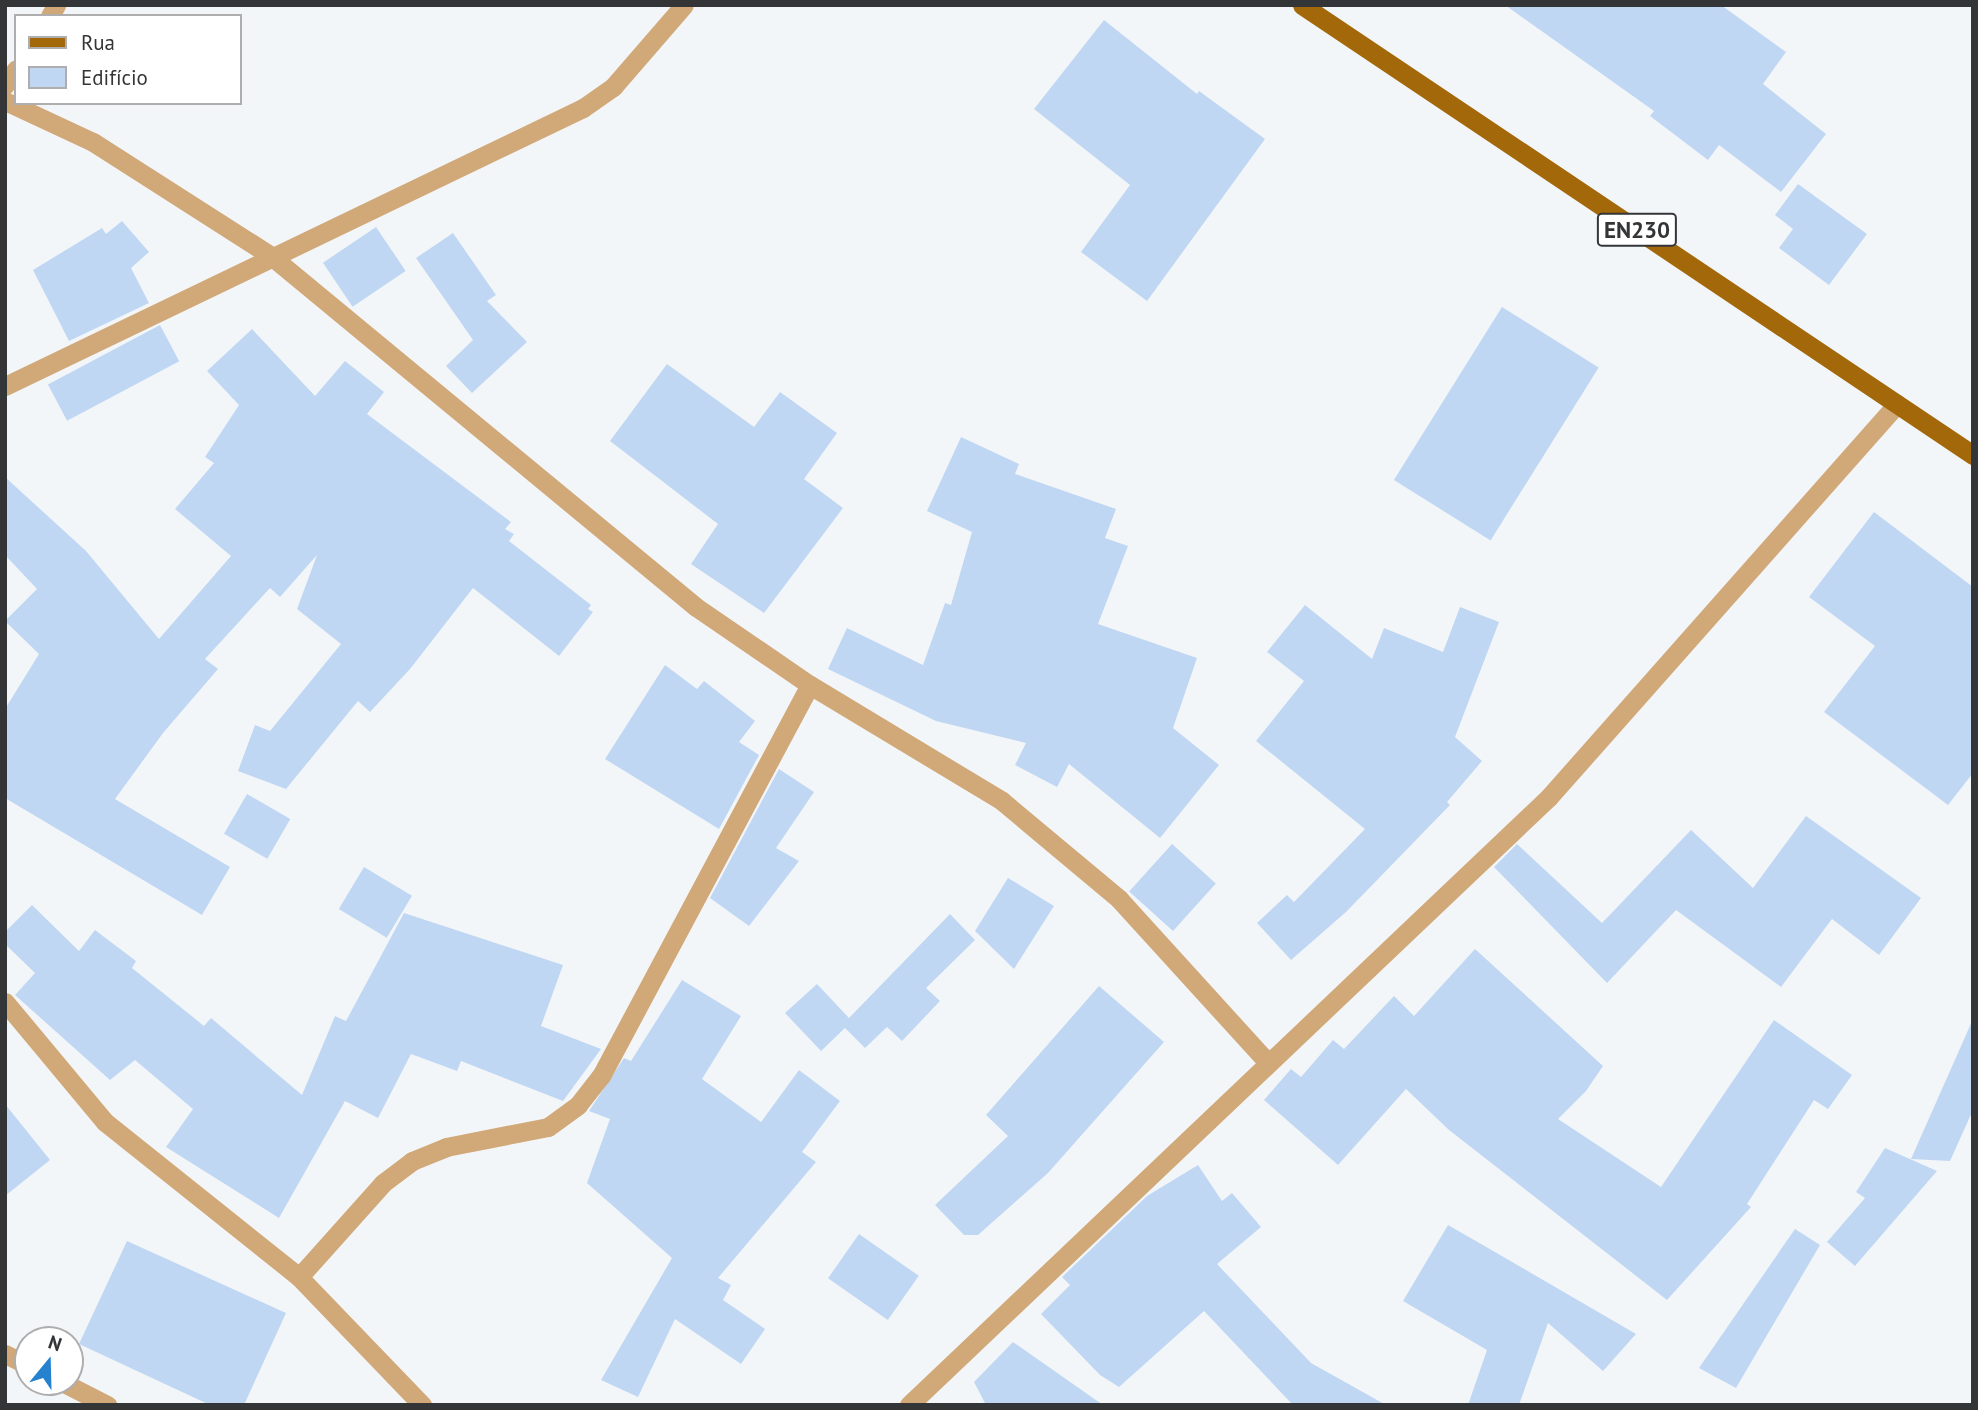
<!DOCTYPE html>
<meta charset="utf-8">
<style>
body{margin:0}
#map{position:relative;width:1978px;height:1410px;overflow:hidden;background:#f3f6f9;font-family:"PT Sans",sans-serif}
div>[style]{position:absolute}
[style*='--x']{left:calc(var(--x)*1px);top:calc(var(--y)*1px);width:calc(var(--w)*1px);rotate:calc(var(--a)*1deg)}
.building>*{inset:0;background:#c0d7f3;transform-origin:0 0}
.minor>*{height:19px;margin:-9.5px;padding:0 9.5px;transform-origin:9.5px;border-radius:9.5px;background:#d1a878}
.primary>*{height:19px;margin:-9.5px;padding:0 9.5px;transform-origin:9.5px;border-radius:9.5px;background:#a3680a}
span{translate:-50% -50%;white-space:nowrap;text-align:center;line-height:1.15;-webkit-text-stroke:5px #fff;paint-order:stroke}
.shield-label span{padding:2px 5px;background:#fff;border:2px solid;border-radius:5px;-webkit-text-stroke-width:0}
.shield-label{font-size:23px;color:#343537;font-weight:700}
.frame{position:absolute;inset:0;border:7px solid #343537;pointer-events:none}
.legend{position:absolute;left:14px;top:14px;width:228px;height:91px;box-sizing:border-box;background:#fff;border:2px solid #aeaeaf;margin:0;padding:9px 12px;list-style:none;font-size:21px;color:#343537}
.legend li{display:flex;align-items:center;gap:14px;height:35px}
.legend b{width:35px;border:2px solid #aeaeaf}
.north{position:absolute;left:14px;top:1326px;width:70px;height:70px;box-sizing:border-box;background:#fff;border:2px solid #aeaeaf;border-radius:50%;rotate:19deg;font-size:19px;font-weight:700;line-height:28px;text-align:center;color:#343537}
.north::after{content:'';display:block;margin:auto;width:24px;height:32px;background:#2682cf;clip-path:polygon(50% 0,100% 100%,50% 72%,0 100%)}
</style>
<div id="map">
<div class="building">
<i style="clip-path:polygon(1505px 5px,1721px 5px,1786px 52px,1763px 84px,1826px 134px,1781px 192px,1719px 145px,1708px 160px,1650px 116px,1654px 111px)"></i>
<i style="clip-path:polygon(1104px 20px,1197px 94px,1199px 91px,1265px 139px,1147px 301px,1081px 252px,1130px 185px,1034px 109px)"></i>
<i style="clip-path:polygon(1798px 184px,1867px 234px,1829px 285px,1779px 248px,1793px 229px,1775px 215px)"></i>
<i style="clip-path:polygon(122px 221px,149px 252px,131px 268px,149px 303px,69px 341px,33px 270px,102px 228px,106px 234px)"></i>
<i style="left:376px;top:227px;width:53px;height:64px;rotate:56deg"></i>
<i style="clip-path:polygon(453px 233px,496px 295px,487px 301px,527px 342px,472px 393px,446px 366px,473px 340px,416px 258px)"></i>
<i style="left:1502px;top:307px;width:114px;height:204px;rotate:32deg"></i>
<i style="left:160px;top:325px;width:41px;height:127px;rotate:62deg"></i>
<i style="clip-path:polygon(252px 329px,315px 396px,345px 361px,384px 392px,367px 414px,511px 522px,505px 529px,514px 534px,509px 541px,591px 605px,588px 609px,593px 612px,559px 656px,473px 588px,410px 669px,370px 712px,358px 701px,286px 789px,238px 771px,255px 725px,270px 731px,341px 644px,297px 609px,317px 555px,280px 597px,270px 588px,205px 659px,218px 669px,163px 733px,115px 799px,230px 867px,202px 915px,5px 798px,5px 709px,39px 654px,5px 621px,37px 589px,5px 555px,5px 477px,86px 551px,159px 639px,231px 556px,175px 509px,214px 463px,205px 457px,239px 405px,207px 371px)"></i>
<i style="clip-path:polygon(667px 364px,754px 427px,780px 392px,837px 433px,804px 479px,843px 508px,764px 613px,691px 564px,718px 524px,610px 441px)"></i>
<i style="clip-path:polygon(961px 437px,1019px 464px,1015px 474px,1116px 509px,1105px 538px,1128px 546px,1098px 624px,1197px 658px,1173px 728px,1219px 765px,1160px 838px,1069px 764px,1057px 787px,1015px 765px,1026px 743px,936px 721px,828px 669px,847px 628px,923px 665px,945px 603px,951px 605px,972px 532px,927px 511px)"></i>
<i style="clip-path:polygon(1874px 512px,1973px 587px,1973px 773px,1948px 805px,1824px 712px,1875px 646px,1809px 597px)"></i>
<i style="clip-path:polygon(1305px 605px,1372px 659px,1384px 628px,1443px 652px,1460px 607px,1499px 622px,1455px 737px,1482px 761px,1447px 802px,1450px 805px,1346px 912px,1291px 960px,1257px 923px,1287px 895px,1294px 902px,1365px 829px,1256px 741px,1304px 681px,1267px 652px)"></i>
<i style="clip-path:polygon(665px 665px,697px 689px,704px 681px,755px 721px,739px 742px,759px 755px,719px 829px,605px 759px)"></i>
<i style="clip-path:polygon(779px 769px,814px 792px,776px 848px,799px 861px,749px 926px,710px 898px)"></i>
<i style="left:247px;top:794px;width:50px;height:46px;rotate:30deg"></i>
<i style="clip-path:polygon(1806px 816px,1921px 898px,1879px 955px,1832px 919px,1781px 987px,1676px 910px,1607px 983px,1494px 867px,1517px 844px,1602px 923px,1691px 830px,1753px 888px)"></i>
<i style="left:1172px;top:844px;width:59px;height:64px;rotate:42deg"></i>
<i style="left:364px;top:867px;width:56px;height:49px;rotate:31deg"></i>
<i style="clip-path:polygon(1008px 878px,1054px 906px,1014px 969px,975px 931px)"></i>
<i style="clip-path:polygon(32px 905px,79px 951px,95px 930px,136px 961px,132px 968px,204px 1026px,211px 1018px,302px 1095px,335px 1016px,346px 1021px,404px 913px,563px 965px,541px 1026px,601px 1049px,563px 1101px,461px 1061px,457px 1071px,411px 1054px,378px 1118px,345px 1101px,279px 1218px,166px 1147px,193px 1109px,135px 1060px,110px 1080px,15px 995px,35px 973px,5px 944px,5px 932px)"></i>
<i style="clip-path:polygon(950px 914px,975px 940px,926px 988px,940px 1001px,902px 1041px,887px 1027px,865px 1048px,845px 1028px,821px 1051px,785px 1013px,817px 984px,849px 1018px)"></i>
<i style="clip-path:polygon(1475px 949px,1603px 1066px,1586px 1091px,1558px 1119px,1661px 1187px,1774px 1020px,1852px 1075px,1828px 1109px,1814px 1100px,1747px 1204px,1751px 1207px,1667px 1300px,1449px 1130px,1406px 1089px,1338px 1165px,1264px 1100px,1291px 1069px,1301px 1077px,1333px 1040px,1344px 1049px,1394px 996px,1414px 1016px)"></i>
<i style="clip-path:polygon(682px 980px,741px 1016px,702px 1079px,761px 1122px,799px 1070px,840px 1101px,802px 1152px,816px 1162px,718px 1278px,731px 1285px,723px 1300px,765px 1329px,741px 1364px,675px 1319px,638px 1397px,601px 1380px,672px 1258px,587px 1183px,610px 1119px,589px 1111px,624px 1058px,631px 1061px)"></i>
<i style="clip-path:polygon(1099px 986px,1164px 1042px,1048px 1173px,978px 1235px,964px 1235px,935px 1205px,1008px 1136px,986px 1115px)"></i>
<i style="clip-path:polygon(1973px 1019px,1973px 1110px,1950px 1161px,1911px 1159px)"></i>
<i style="clip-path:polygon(5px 1104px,50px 1160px,5px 1196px)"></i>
<i style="clip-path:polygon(1885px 1148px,1937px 1171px,1855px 1266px,1827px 1242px,1865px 1198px,1856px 1192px)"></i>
<i style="clip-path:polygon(1198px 1165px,1222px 1201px,1232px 1193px,1261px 1227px,1217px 1264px,1311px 1363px,1386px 1405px,1293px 1405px,1204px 1311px,1119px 1387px,1100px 1375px,1041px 1314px,1070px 1285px,1062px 1277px,1147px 1196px)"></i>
<i style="clip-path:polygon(1448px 1225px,1495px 1252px,1636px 1334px,1603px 1371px,1548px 1323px,1519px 1405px,1468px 1405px,1487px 1350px,1403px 1301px)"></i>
<i style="clip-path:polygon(1795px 1229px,1820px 1245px,1736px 1388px,1699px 1368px)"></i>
<i style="left:859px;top:1234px;width:73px;height:54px;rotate:35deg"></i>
<i style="clip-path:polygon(127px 1241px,286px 1313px,244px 1405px,210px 1405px,79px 1344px)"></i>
<i style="clip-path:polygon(1013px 1342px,1103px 1405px,986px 1405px,974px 1382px)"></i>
</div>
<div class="minor">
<i style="--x:50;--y:16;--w:13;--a:-61"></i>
<i style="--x:5;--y:85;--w:19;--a:-55"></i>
<i style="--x:5;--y:101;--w:97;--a:25"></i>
<i style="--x:93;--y:142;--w:211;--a:32.6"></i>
<i style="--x:271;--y:256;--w:551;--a:39.55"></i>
<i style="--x:696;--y:607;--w:138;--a:34.4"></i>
<i style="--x:810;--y:685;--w:224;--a:31.1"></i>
<i style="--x:1002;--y:801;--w:153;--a:39.9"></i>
<i style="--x:1119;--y:899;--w:222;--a:47.7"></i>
<i style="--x:5;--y:386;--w:641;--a:-25.69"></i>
<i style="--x:583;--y:108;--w:37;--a:-35"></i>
<i style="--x:613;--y:87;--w:108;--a:-49.1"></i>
<i style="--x:5;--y:1002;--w:156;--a:50.2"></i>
<i style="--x:105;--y:1122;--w:248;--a:38.6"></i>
<i style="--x:299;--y:1277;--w:178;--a:46.1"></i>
<i style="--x:299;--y:1277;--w:126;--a:-48.2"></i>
<i style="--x:383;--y:1183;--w:36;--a:-37"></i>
<i style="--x:412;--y:1161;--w:37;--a:-22"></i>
<i style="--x:446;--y:1147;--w:104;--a:-11.1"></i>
<i style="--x:548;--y:1127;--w:37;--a:-36"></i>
<i style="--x:578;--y:1105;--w:37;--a:-52"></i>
<i style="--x:601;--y:1076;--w:443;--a:-61.9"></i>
<i style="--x:5;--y:1354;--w:25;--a:26"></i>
<i style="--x:62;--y:1382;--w:51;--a:27.1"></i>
<i style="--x:909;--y:1405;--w:883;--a:-43.53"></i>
<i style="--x:1549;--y:797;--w:525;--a:-48.48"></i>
</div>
<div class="primary">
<i style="--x:1302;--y:5;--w:808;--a:33.85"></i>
</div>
<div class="shield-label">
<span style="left:1637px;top:230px">EN230</span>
</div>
<div class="frame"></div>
<ul class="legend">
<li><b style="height:9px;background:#a3680a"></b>Rua</li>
<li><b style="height:19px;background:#c0d7f3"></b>Edifício</li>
</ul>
<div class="north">N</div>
</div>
